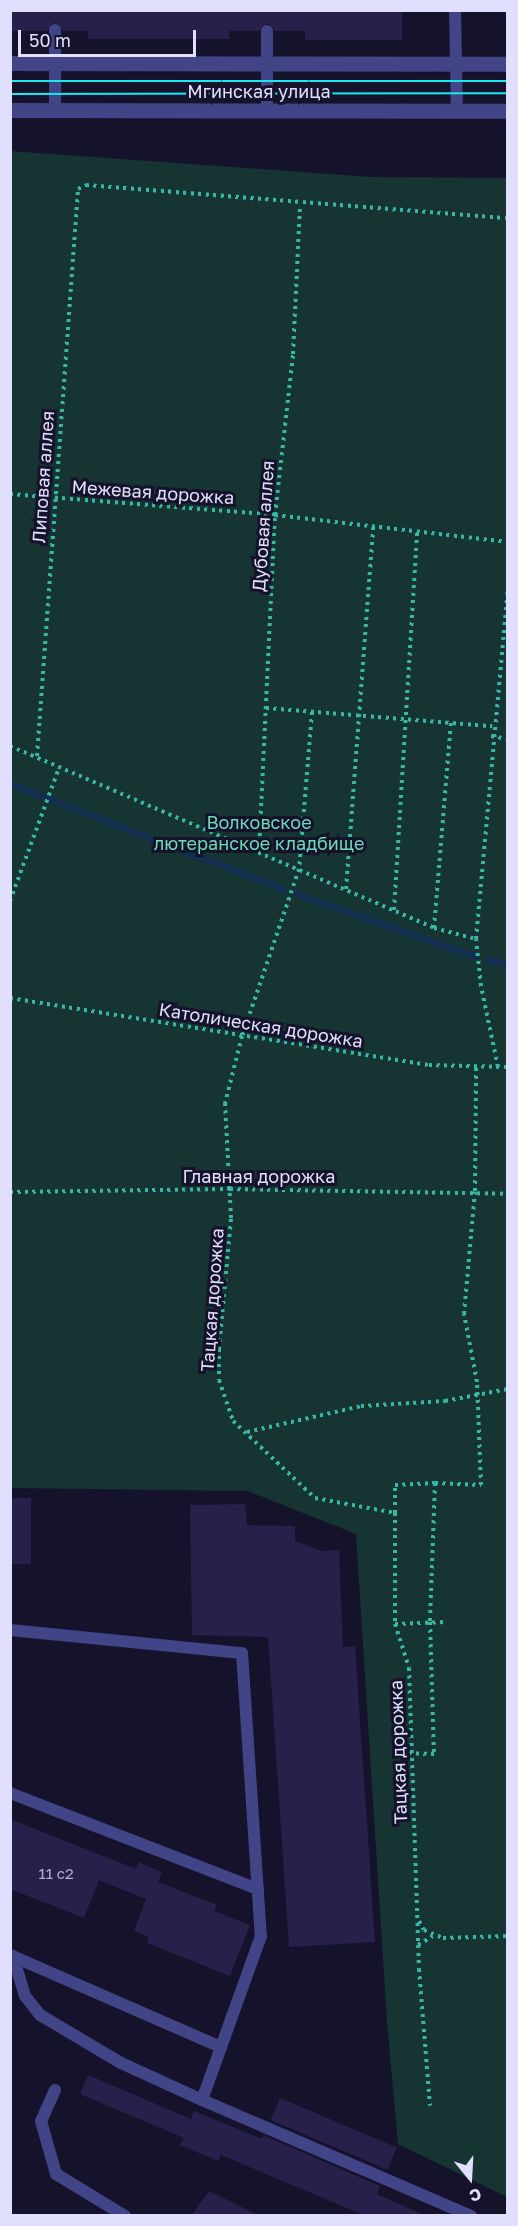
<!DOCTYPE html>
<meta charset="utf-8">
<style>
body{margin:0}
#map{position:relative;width:518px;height:2226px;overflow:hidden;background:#15132b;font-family:"Golos Text",sans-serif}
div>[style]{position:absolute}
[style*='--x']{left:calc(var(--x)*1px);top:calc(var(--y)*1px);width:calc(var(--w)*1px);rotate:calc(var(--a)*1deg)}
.green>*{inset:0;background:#163431}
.stream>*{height:7px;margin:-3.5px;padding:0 3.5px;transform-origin:3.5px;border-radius:3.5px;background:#132e4f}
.building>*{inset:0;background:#26204b;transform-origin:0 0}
.path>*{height:4px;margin-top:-2px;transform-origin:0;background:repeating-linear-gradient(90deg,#39b7a6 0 3px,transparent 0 7.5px)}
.service>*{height:12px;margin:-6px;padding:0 6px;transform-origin:6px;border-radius:6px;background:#414486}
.tertiary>*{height:15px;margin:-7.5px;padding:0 7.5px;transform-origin:7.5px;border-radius:7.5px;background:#414486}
.tram>*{height:1.5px;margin:-0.75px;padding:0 0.75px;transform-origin:0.75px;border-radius:0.75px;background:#18eaf0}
span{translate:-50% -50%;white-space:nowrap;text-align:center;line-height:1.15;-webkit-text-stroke:6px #15132b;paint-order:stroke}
.number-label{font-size:15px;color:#b2afd0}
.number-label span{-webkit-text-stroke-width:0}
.street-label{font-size:18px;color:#e0dffd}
.park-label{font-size:18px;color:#6edab7}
.frame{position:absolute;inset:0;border:12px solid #e0dffd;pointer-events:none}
.north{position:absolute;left:440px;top:2148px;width:60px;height:60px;-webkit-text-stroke:4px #15132b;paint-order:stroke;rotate:162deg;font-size:16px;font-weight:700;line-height:24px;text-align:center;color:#e0dffd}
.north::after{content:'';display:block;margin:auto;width:21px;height:27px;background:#e0dffd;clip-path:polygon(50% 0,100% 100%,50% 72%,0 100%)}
.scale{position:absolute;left:18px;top:30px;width:178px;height:27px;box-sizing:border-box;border:3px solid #e0dffd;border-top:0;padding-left:8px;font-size:18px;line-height:21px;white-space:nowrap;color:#e0dffd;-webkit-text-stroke:4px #15132b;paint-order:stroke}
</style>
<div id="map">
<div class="green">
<i style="clip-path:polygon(10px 151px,370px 177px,507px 178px,507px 2197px,398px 2144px,387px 2022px,356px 1534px,248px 1491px,11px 1488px)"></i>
</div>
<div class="stream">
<i style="--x:10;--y:784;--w:293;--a:21"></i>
<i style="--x:297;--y:894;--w:188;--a:19.3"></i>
<i style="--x:488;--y:960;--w:20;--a:11"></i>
</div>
<div class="building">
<i style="clip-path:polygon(10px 10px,402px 10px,402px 40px,305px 40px,305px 31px,275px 31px,268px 23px,259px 31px,229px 31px,229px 39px,88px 39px,88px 31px,63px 31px,56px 22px,47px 31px,10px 31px)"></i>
<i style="left:10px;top:1498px;width:21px;height:66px"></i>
<i style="clip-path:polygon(245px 1504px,247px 1525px,295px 1526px,295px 1541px,322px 1551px,339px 1550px,343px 1647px,355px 1646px,375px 1942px,289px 1947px,268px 1637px,192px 1635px,190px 1505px)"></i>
<i style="clip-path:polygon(10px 1819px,136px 1869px,138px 1862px,162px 1872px,158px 1882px,217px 1905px,214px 1911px,250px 1925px,230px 1976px,147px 1943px,149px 1937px,134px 1931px,146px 1899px,99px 1880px,84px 1918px,10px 1889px)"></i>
<i style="clip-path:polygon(88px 2075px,191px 2119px,194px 2111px,262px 2139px,263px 2135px,380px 2186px,377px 2194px,426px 2216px,366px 2216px,221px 2155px,218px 2161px,180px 2145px,184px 2138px,80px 2094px)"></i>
<i style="left:280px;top:2098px;width:127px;height:24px;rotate:23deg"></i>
<i style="clip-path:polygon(209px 2191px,260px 2216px,191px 2216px)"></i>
</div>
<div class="path">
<i style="--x:10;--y:494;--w:266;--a:4.5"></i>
<i style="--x:275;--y:515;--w:235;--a:6.6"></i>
<i style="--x:266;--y:708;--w:227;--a:4.6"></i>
<i style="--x:312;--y:712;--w:158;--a:94.7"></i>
<i style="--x:299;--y:869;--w:176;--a:108.8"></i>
<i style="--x:242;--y:1036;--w:69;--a:104.2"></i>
<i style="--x:225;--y:1103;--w:116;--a:87"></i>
<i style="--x:231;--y:1219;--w:131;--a:95.3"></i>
<i style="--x:219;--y:1349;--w:31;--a:90"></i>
<i style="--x:219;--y:1380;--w:43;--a:71.1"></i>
<i style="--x:233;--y:1421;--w:112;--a:43.2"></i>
<i style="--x:315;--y:1498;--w:81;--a:10.6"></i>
<i style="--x:395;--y:1513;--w:111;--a:90"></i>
<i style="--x:395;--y:1624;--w:46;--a:72.3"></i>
<i style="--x:409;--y:1668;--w:301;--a:88.1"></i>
<i style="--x:419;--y:1969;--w:137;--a:85.4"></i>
<i style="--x:491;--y:736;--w:17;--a:10"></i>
<i style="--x:10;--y:746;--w:461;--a:23.2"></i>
<i style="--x:434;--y:928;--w:43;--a:14.7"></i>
<i style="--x:37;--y:756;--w:568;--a:-85.86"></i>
<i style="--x:78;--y:189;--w:9;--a:-27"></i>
<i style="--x:86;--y:185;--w:423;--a:4.5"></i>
<i style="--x:259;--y:851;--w:336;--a:-87.3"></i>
<i style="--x:275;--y:515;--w:162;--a:-83.6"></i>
<i style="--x:293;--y:354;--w:150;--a:-87.3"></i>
<i style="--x:346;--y:889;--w:363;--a:-85.7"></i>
<i style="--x:10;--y:901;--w:142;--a:-69.8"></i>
<i style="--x:394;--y:910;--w:379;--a:-86.5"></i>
<i style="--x:434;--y:928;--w:206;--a:-85.3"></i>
<i style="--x:10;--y:998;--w:424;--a:9.1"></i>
<i style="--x:429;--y:1065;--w:79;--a:1.5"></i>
<i style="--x:498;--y:1067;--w:83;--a:-101.9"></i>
<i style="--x:481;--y:986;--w:47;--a:-96.1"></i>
<i style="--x:476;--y:939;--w:356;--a:-84.8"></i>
<i style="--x:10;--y:1192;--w:220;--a:-0.8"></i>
<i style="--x:230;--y:1189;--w:278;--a:1"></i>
<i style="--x:10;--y:1215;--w:108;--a:90"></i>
<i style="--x:247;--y:1432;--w:117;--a:-12.8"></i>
<i style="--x:361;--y:1406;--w:84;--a:-3.4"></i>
<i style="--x:445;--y:1401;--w:64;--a:-10.8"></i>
<i style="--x:435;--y:1483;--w:46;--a:2.5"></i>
<i style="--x:481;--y:1485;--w:103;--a:-92.2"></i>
<i style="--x:477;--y:1382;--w:69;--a:-100.8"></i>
<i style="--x:464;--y:1314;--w:123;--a:-84.9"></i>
<i style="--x:475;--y:1191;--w:124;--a:-89.5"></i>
<i style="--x:395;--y:1513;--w:28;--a:-90"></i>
<i style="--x:395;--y:1485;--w:40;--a:-2.9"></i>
<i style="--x:435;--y:1483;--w:139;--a:92.1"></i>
<i style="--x:430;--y:1622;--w:132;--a:88.3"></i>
<i style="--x:434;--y:1754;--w:24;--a:-178"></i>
<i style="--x:395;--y:1624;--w:51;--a:-2.2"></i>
<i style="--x:419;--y:1921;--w:10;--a:61"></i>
<i style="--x:424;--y:1930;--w:21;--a:23"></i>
<i style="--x:443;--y:1938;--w:65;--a:-1.8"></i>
<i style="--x:418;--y:1945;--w:17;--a:-31"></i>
</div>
<div class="service">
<i style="--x:455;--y:10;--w:101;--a:88.9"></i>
<i style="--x:55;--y:110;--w:80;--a:-90"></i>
<i style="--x:267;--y:111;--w:80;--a:-90"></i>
<i style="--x:10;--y:1630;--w:233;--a:5.7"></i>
<i style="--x:242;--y:1653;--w:284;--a:86.2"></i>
<i style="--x:261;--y:1936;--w:174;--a:109.8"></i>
<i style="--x:202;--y:2100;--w:89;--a:-155.4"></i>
<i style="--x:121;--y:2063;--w:94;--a:-149.3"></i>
<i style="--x:40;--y:2015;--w:24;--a:-128"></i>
<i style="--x:25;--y:1996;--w:42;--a:-106.7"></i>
<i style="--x:10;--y:1793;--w:266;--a:21.2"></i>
<i style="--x:10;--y:1955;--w:230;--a:23.6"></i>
<i style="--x:55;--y:2090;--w:34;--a:114"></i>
<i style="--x:41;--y:2121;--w:55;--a:74.2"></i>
<i style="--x:56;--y:2174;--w:81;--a:31.3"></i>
<i style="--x:202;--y:2100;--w:293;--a:23.3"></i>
</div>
<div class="tertiary">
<i style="--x:10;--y:63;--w:498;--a:0.1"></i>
<i style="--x:10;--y:110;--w:498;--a:0.1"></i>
</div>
<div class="tram">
<i style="--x:10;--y:81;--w:498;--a:0"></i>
<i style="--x:10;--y:94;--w:498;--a:-0.1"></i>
</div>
<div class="number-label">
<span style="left:56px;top:1874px">11 с2</span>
</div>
<div class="street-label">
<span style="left:259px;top:91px">Мгинская улица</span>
<span style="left:43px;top:477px;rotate:-86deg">Липовая аллея</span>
<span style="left:153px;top:492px;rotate:4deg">Межевая дорожка</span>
<span style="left:263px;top:526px;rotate:-86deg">Дубовая аллея</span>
<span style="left:261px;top:1025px;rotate:9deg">Католическая дорожка</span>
<span style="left:259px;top:1176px">Главная дорожка</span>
<span style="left:212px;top:1300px;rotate:-86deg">Тацкая дорожка</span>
<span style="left:398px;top:1752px;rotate:-92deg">Тацкая дорожка</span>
</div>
<div class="park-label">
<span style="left:259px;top:833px">Волковское<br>лютеранское кладбище</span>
</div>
<div class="frame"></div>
<div class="north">С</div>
<div class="scale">50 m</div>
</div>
